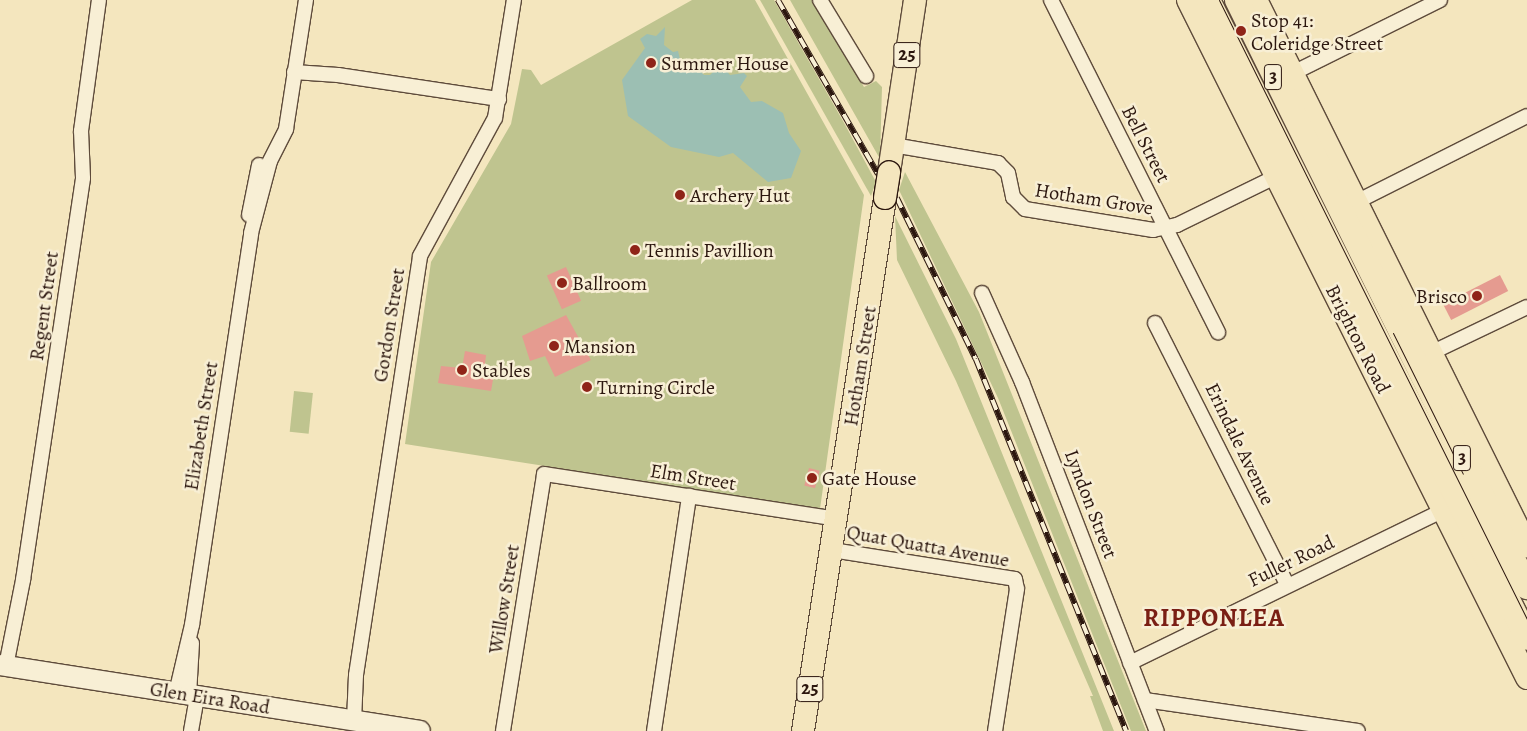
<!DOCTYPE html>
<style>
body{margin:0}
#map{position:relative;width:1527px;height:731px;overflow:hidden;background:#f4e6be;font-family:Alegreya,serif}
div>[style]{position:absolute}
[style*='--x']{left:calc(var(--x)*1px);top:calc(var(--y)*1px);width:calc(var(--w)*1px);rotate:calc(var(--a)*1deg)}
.green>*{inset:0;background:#bfc48f;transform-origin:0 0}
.water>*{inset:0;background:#9cbfb3}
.building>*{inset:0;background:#e59b90;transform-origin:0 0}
.roads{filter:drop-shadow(1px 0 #5e4b3b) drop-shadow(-1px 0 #5e4b3b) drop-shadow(0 1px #5e4b3b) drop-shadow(0 -1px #5e4b3b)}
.minor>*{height:14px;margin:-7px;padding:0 7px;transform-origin:7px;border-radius:7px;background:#f8efd5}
.secondary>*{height:20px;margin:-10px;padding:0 10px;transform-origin:10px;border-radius:10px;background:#f8efd5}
.primary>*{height:22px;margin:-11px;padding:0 11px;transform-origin:11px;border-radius:11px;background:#f4e6be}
.trunk>*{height:24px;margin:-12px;padding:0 12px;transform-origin:12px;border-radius:12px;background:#f4e6be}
.tram>*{height:1px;margin:-0.5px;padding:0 0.5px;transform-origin:0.5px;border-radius:0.5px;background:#2c170f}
.rail>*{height:5.5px;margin-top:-2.75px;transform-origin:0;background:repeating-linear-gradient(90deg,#f8efd5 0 11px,#2c170f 0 22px);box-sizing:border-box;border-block:1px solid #2c170f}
.bridges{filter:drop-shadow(1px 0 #2c170f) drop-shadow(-1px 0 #2c170f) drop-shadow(0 1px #2c170f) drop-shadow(0 -1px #2c170f)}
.primary-bridge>*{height:22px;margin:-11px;padding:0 11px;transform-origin:11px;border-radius:11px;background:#f4e6be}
.dots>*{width:14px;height:14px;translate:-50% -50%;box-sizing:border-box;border:2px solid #f8efd5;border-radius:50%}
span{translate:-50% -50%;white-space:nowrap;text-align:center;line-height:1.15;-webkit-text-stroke:5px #f8efd5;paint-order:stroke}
.shield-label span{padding:1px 4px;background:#f8efd5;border:1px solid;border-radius:4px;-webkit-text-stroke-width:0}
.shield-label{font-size:19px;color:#2c170f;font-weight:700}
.poi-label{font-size:20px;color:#2c170f}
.left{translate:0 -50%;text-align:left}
.right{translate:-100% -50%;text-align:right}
.street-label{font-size:20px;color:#2c170f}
.district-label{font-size:25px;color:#7a1f14;font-weight:700;letter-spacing:1px}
</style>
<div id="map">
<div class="green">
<i style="clip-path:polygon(692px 0,755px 0,864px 195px,820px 509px,405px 444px,431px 262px,511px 124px,522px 69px,531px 70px,541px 85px)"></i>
<i style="clip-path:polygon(760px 0,774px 0,843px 121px,876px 182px,871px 196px)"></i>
<i style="clip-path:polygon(790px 0,812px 0,864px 87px,876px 81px,882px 87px,880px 159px)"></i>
<i style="clip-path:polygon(905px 172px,979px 312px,1146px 731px,1131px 731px,998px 398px,899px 190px)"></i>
<i style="clip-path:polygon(895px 216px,956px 339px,1114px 731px,1103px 731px,1090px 696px,1093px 696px,956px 381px,897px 260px)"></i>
<i style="left:294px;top:391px;width:19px;height:41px;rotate:6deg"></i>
</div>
<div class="water">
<i style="clip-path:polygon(665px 27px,664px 45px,673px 52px,678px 51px,682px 67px,689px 69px,693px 63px,704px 75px,710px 75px,721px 64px,730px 75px,744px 73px,747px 76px,740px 87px,751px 102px,762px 101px,783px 113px,789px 133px,801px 151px,791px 178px,768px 182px,733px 153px,719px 157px,671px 147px,628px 116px,622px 80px,645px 48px,640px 39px,647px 34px,656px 36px)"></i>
</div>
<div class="building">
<i style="clip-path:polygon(678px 189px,689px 196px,682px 202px,673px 197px)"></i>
<i style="left:566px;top:267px;width:37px;height:21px;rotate:66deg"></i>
<i style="left:1500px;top:275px;width:18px;height:64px;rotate:63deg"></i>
<i style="clip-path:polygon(566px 315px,591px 360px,555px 377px,545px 356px,530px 361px,522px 336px)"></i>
<i style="clip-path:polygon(465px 351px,486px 355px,484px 373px,494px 374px,491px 391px,438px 383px,441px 366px,462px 368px)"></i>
<i style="left:809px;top:468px;width:11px;height:18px;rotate:15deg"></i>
</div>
<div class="roads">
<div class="minor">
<i style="--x:820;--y:0;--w:89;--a:58.8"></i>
<i style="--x:1051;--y:0;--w:372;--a:63.3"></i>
<i style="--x:294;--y:72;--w:44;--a:3.9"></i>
<i style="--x:338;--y:75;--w:163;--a:8.5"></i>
<i style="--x:1293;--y:73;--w:164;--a:-26.4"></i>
<i style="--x:893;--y:145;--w:107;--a:9.7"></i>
<i style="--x:998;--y:163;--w:14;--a:45"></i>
<i style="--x:1008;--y:173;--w:25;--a:78"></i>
<i style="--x:1013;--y:197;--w:17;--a:45"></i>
<i style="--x:1025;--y:209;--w:130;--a:9.3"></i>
<i style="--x:1153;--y:230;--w:25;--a:-12"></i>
<i style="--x:1177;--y:225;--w:111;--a:-26.1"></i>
<i style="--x:1356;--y:202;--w:191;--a:-26.7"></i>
<i style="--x:249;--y:215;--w:51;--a:-78.7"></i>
<i style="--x:982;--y:293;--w:98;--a:65.8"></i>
<i style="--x:1022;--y:382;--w:374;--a:68.9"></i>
<i style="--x:1155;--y:323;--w:292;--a:63.2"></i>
<i style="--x:1431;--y:353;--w:106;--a:-25.6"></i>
<i style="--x:832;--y:550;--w:185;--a:9"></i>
<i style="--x:1015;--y:579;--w:10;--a:79"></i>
<i style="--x:1017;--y:589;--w:144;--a:98.8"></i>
<i style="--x:1130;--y:663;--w:349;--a:-26"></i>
<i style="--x:6;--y:666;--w:88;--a:-78.8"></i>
<i style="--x:23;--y:580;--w:406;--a:-81.5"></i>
<i style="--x:83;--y:178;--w:47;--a:-92.4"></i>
<i style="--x:81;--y:131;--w:132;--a:-82.2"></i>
<i style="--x:176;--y:693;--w:70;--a:-76.8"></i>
<i style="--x:192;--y:625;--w:396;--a:-81.4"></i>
<i style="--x:251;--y:233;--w:74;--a:-75.2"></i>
<i style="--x:270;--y:161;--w:36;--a:-63"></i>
<i style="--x:286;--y:129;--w:131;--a:-81.2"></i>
<i style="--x:189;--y:695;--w:52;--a:-86.7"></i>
<i style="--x:1145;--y:700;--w:215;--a:8.3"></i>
<i style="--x:354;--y:721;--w:46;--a:-87.5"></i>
<i style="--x:356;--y:675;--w:424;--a:-81.3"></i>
<i style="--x:420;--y:256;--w:157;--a:-61.5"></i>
<i style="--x:495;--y:118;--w:120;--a:-80.9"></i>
<i style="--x:191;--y:731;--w:36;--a:-80"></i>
<i style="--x:503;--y:731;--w:260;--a:-80.9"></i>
<i style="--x:544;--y:474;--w:296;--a:8.7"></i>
<i style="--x:654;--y:731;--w:238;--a:-81.5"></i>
</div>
<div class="secondary">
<i style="--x:0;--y:665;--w:425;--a:8.9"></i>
</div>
<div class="primary">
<i style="--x:1188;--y:0;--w:758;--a:63.43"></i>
<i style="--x:1256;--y:0;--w:610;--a:63.6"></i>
<i style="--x:889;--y:172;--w:174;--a:-81.4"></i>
<i style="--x:803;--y:731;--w:539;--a:-81.25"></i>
</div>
<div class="trunk">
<i style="--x:1208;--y:0;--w:713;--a:63.43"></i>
<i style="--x:1237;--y:0;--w:655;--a:63.71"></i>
</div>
</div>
<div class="tram">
<i style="--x:1219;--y:0;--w:691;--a:63.55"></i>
<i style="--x:1393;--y:333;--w:157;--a:63.6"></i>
</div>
<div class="rail">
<i style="--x:778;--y:0;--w:201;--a:60.1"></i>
<i style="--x:897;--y:198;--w:179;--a:63.9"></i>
<i style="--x:976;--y:359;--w:401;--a:68"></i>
</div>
<div class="bridges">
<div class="primary-bridge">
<i style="--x:885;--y:198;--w:26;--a:-81"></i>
</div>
</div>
<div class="dots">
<i style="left:1241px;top:31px;background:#8f2418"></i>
<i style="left:651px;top:63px;background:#8f2418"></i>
<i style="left:680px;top:195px;background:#8f2418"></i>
<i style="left:635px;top:250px;background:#8f2418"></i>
<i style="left:562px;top:283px;background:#8f2418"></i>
<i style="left:1477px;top:296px;background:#8f2418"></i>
<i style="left:554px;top:346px;background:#8f2418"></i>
<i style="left:462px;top:370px;background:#8f2418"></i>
<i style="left:587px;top:387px;background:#8f2418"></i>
<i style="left:812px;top:478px;background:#8f2418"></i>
</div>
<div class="shield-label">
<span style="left:907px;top:55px">25</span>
<span style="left:1273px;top:77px">3</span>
<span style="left:1462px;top:458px">3</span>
<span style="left:810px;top:689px">25</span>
</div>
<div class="poi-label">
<span class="left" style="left:1251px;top:32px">Stop 41:<br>Coleridge Street</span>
<span class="left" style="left:661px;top:63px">Summer House</span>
<span class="left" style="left:690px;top:195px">Archery Hut</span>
<span class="left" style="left:645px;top:250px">Tennis Pavillion</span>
<span class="left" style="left:572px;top:283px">Ballroom</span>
<span class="right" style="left:1467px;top:296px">Brisco</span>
<span class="left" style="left:564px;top:346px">Mansion</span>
<span class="left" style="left:472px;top:370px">Stables</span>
<span class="left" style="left:597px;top:387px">Turning Circle</span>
<span class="left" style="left:822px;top:478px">Gate House</span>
</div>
<div class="street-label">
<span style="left:1146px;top:144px;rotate:63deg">Bell Street</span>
<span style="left:1094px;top:199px;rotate:9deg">Hotham Grove</span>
<span style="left:44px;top:306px;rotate:-82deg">Regent Street</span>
<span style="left:389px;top:325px;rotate:-81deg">Gordon Street</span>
<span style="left:1358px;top:339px;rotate:63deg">Brighton Road</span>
<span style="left:860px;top:366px;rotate:-81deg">Hotham Street</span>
<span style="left:201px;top:426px;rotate:-81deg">Elizabeth Street</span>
<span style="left:1240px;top:444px;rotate:64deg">Erindale Avenue</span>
<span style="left:693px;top:477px;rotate:9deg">Elm Street</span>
<span style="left:1091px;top:504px;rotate:69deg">Lyndon Street</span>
<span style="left:928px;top:546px;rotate:10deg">Quat Quatta Avenue</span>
<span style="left:1291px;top:561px;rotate:-26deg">Fuller Road</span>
<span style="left:504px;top:599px;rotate:-81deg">Willow Street</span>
<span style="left:210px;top:698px;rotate:9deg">Glen Eira Road</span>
</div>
<div class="district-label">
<span style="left:1214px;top:618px">RIPPONLEA</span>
</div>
</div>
